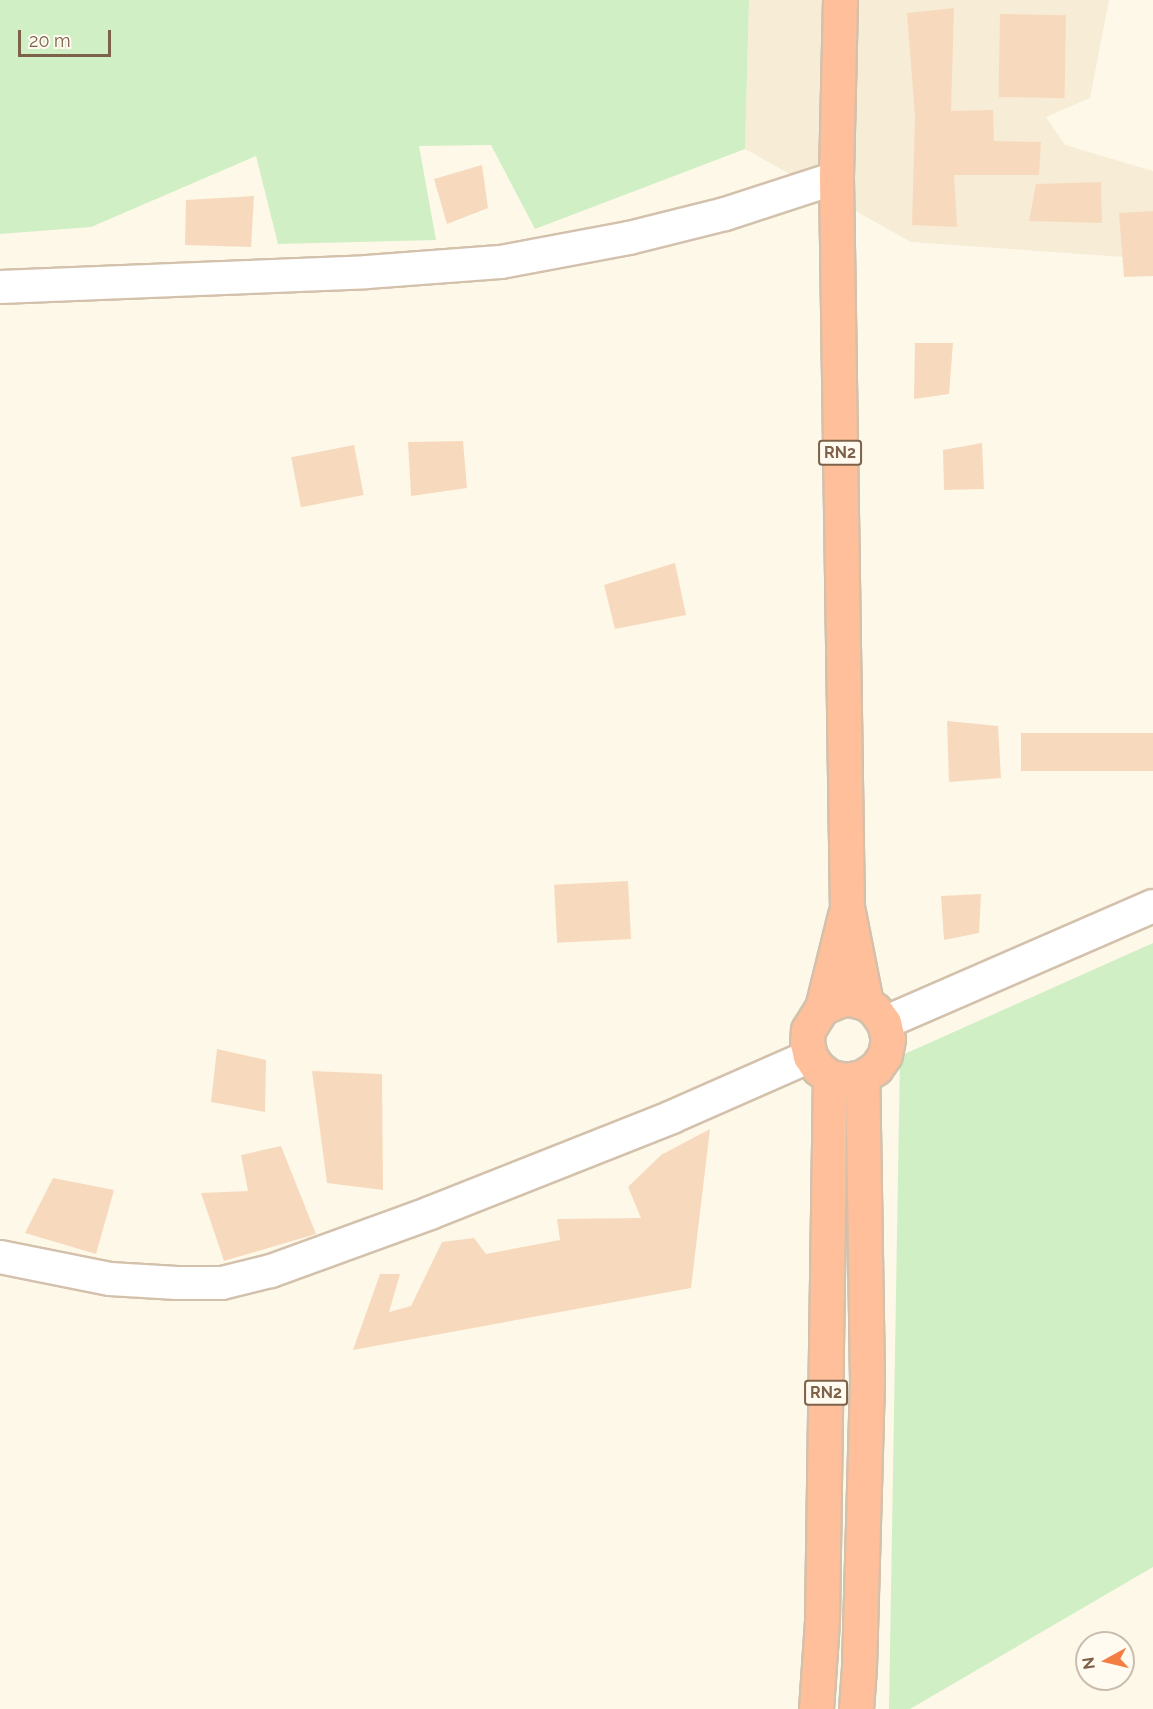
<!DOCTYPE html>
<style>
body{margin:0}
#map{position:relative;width:1153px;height:1709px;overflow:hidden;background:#fef8e9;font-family:Raleway,sans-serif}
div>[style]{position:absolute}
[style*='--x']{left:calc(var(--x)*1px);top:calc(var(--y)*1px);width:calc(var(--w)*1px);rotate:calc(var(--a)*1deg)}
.residential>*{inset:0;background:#f7ecd6}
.green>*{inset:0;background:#d1efc4}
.building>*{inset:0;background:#f7dabd;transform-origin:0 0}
.roads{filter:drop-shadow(2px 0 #d3c1ac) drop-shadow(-2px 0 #d3c1ac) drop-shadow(0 2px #d3c1ac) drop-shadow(0 -2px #d3c1ac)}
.minor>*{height:32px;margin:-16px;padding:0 16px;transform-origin:16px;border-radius:16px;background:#fff}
.highway>*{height:33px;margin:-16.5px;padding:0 16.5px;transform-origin:16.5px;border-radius:16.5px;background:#febf9a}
span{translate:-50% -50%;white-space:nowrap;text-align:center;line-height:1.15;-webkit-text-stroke:4.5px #fffbf1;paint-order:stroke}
.shield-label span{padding:2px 4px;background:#fffbf1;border:2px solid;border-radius:4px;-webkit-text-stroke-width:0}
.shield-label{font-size:16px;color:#7d6148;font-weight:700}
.north{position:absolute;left:1075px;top:1631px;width:60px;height:60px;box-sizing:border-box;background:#fffbf1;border:2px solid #cbbdad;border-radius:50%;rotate:262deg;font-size:16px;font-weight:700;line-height:24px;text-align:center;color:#7d6148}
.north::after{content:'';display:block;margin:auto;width:21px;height:27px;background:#f47d42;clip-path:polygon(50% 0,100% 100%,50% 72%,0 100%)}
.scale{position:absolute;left:18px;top:30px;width:93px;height:27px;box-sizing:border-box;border:3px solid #7d6148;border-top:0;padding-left:8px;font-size:18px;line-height:21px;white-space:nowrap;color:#7d6148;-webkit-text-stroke:4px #fffbf1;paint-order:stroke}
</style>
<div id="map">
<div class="residential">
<i style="clip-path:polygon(749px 0,1109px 0,1090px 98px,1046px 117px,1065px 145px,1153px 171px,1153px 259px,911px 242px,745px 149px)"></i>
</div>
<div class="green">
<i style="clip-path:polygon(0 0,749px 0,745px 149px,535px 229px,491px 145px,419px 146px,436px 240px,278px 244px,256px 156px,91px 227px,0 234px)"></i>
<i style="clip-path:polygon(1153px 943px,1153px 1567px,910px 1709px,889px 1709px,900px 1056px)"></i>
</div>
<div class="building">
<i style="clip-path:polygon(954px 8px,951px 111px,993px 110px,994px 141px,1041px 142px,1039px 175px,954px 175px,957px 227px,912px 225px,915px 116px,907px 13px)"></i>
<i style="left:1000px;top:14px;width:66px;height:83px;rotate:1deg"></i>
<i style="clip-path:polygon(482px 165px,488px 208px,447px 224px,434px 179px)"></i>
<i style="clip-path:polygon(1101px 182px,1102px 223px,1029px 221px,1036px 184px)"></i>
<i style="clip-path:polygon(254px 196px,251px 247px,185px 245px,186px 200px)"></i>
<i style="clip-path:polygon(1153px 211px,1153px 276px,1124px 277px,1119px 213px)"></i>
<i style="clip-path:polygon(915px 343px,953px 343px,949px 394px,914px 399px)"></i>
<i style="clip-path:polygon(463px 441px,467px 488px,411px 496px,408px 442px)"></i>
<i style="clip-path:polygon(982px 443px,984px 489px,944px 490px,943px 450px)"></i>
<i style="left:354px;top:445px;width:51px;height:64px;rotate:79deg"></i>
<i style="clip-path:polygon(675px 563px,686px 615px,615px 629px,604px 585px)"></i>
<i style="clip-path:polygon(947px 721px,998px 726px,1001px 778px,949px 782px)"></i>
<i style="left:1021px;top:733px;width:132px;height:38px"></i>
<i style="left:628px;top:881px;width:58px;height:74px;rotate:87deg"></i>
<i style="clip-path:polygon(981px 894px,979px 933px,944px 940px,941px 896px)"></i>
<i style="clip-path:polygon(217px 1049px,266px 1060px,265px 1112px,211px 1102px)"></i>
<i style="clip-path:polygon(312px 1071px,382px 1074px,383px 1190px,327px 1183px)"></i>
<i style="clip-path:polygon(710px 1129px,691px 1288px,353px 1350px,380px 1274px,400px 1274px,389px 1312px,411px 1306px,442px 1242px,474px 1238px,486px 1254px,560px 1240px,557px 1219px,641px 1218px,628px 1187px,661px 1155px)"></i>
<i style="clip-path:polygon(281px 1146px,316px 1234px,224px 1261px,201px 1193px,248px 1191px,241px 1155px)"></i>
<i style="clip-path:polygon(53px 1178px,114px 1190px,96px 1254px,25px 1233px)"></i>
</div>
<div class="roads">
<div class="minor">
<i style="--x:0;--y:287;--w:367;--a:-2.3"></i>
<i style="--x:367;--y:272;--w:134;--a:-4.3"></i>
<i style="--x:501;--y:262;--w:130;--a:-10.6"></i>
<i style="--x:629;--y:238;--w:99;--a:-14"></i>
<i style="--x:725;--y:214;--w:117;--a:-18"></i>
<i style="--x:884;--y:1023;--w:293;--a:-23.5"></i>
<i style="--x:0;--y:1257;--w:112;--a:11.3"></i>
<i style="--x:110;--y:1279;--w:67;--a:3.4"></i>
<i style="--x:177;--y:1283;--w:45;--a:0"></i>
<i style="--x:222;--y:1283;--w:50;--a:-13.8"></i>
<i style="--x:271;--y:1271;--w:169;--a:-20"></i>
<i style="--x:430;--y:1213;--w:260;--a:-21.6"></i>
<i style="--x:672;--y:1117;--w:151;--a:-23.8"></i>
</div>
<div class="highway">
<i style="--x:840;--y:0;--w:178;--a:91.3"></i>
<i style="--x:836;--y:178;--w:729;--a:89.14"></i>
<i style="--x:847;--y:907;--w:98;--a:78.8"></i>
<i style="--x:822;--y:1008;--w:20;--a:-24"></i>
<i style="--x:840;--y:1000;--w:10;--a:-6"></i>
<i style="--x:850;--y:999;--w:16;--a:14"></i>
<i style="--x:866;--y:1003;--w:11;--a:38"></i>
<i style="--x:875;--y:1010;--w:16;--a:55"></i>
<i style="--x:884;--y:1023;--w:16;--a:76"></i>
<i style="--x:888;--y:1039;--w:16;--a:101"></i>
<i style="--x:885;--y:1055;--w:16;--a:125"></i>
<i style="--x:876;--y:1068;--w:17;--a:147"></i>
<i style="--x:862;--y:1077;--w:16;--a:169"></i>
<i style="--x:846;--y:1080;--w:16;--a:-169"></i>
<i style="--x:830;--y:1077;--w:15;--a:-143"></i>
<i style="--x:818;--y:1068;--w:14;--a:-124"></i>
<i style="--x:810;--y:1056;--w:13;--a:-103"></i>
<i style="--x:807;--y:1043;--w:13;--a:-86"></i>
<i style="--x:808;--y:1030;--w:26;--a:-58"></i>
<i style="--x:822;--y:1008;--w:96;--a:-76.1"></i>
<i style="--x:816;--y:1709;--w:89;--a:-86.1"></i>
<i style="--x:822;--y:1620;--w:543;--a:-89.16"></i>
<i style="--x:856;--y:1709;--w:42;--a:-85.9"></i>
<i style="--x:859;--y:1667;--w:287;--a:-88.4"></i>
<i style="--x:867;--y:1380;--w:303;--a:-90.9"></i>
</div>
</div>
<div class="shield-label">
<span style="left:840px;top:453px">RN2</span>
<span style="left:826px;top:1393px">RN2</span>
</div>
<div class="north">N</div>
<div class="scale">20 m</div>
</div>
